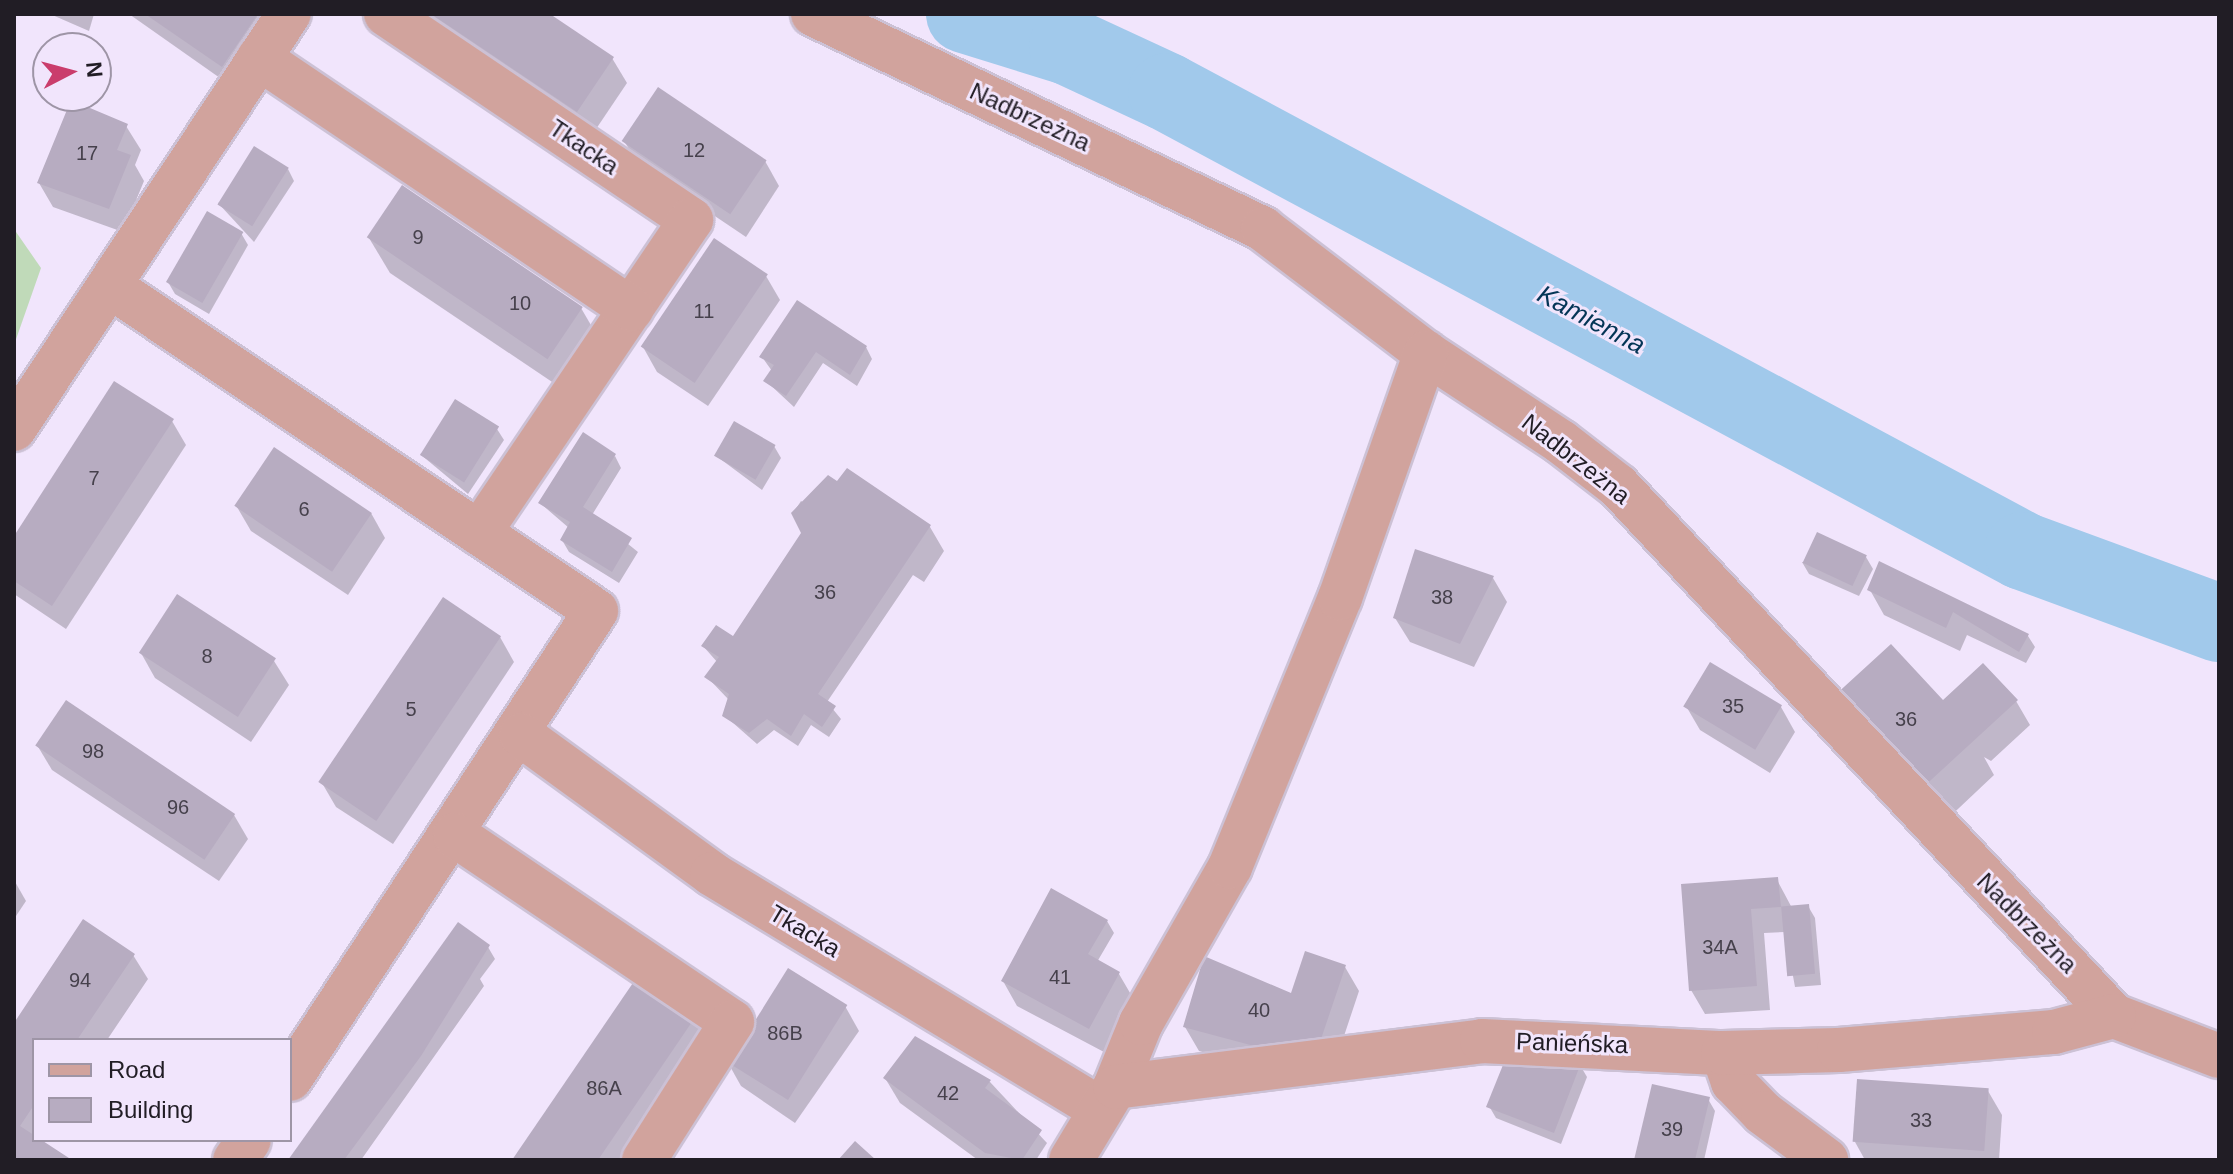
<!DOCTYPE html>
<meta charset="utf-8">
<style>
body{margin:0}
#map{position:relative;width:2233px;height:1174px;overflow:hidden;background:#f1e5fc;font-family:Helvetica,sans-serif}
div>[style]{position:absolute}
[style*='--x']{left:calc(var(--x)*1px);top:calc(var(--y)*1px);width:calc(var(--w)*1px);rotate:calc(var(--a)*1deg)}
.green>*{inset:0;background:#c0dab9}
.shadow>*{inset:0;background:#0003}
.river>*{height:78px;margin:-39px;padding:0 39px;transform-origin:39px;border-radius:39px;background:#a1c9eb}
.building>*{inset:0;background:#b7acc1;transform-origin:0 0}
.roads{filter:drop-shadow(2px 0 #ccc1d5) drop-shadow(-2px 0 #ccc1d5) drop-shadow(0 2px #ccc1d5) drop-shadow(0 -2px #ccc1d5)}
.minor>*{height:44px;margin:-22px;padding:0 22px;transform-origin:22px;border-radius:22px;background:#d1a39d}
span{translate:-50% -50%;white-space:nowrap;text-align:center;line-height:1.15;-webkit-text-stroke:6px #f1e5fc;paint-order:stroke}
.number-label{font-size:20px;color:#46414c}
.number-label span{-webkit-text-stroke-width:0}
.street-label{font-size:24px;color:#211d25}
.water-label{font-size:26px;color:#043556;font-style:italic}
.frame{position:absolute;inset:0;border:16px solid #211d25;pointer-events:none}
.legend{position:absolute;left:32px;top:1038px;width:260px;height:104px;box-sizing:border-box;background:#f1e5fc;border:2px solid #9e95a6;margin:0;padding:10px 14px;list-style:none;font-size:24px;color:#211d25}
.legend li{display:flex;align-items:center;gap:16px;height:40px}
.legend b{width:40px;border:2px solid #9e95a6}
.north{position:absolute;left:32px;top:32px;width:80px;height:80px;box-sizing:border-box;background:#f1e5fc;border:2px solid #9e95a6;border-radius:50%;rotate:84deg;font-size:22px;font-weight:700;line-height:32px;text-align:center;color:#211d25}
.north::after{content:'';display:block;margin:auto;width:28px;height:36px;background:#ca3d6c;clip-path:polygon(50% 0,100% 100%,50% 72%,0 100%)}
</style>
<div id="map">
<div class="green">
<i style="clip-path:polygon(14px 229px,41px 268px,14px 345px)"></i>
</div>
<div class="shadow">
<i style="clip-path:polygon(50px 14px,94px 14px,89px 31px)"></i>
<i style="clip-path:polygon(129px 14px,257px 14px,271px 39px,237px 90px)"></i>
<i style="clip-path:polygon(401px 14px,546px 14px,612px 58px,627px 83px,592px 135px)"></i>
<i style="clip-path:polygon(126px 126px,141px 150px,135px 165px,144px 181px,123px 232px,53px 207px,39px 183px)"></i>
<i style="clip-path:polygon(624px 141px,765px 161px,779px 186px,746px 237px,639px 165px)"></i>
<i style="clip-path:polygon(288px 169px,294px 181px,254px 242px,218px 203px)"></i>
<i style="clip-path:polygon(241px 233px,248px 245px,209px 314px,175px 294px,168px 282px)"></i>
<i style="clip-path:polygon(369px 238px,581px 308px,602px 344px,567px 392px,390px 273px)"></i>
<i style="clip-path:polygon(766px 276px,780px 300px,708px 406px,657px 372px,643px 347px)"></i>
<i style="clip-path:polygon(866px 347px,872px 359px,857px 386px,823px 363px,794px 407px,766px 381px,772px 371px,762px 357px)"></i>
<i style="clip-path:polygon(172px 421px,186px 445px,66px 629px,14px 594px,14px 539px)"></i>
<i style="clip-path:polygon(497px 429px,504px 440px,468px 494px,420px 454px)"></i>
<i style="clip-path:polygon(774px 446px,781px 458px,762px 490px,715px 455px)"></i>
<i style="clip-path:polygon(615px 456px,621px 468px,592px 515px,638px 552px,619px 583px,569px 552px,562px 540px,569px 528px,540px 503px)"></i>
<i style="clip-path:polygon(847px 470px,930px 527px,944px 551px,924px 582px,913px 575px,827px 702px,841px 719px,829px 737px,811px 725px,798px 746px,774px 730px,757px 744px,724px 715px,729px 700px,707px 677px,718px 663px,703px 646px,733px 639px,804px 534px,793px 513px,801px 501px,822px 513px)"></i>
<i style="clip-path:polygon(237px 507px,371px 513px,385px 538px,348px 595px,251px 531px)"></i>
<i style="clip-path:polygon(1866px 557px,1873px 569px,1859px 596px,1809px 574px,1802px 562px)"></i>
<i style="clip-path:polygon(1880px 564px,2028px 636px,2035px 647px,2026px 663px,1967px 635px,1960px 651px,1884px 615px,1870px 590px)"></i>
<i style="clip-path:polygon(1493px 578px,1507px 602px,1474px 667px,1410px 642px,1395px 618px)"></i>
<i style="clip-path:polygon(500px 637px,514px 662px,393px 844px,336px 807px,322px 783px)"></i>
<i style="clip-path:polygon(141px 653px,274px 661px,289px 685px,251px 742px,155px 678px)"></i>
<i style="clip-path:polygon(2016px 701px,2030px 725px,1991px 761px,1984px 757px,1994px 775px,1941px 825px,1856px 733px)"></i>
<i style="clip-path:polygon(1686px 706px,1781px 707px,1795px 732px,1770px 773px,1700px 730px)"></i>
<i style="clip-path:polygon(37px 745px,234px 815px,248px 839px,219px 881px,52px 770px)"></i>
<i style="clip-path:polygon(14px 880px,26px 901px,14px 919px)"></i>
<i style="clip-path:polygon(1777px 880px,1792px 908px,1808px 906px,1815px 918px,1821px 985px,1795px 987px,1785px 932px,1764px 933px,1770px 1010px,1705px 1014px,1691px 990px,1683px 886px)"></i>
<i style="clip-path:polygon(1107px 921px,1114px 933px,1097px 962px,1119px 974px,1133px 998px,1104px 1052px,1017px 1006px,1003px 981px)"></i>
<i style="clip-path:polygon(488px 947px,495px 959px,480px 979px,484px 986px,361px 1160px,292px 1160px)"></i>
<i style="clip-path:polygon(133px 955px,148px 979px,107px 1040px,34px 1040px,34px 1140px,68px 1160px,14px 1160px,14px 1027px)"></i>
<i style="clip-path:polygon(1345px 967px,1359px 991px,1333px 1069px,1289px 1075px,1199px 1051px,1185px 1027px,1292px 996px)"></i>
<i style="clip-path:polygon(845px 1006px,859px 1031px,795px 1123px,741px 1086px,727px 1061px)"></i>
<i style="clip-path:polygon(694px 1018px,708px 1042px,628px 1160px,515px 1160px)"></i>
<i style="clip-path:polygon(1580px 1065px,1587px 1077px,1561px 1144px,1496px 1118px,1489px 1106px)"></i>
<i style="clip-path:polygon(885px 1078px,990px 1082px,1047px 1143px,1036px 1160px,978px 1160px,900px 1103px)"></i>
<i style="clip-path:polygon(1988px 1091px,2002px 1115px,1999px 1160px,1865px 1160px,1855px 1142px)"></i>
<i style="clip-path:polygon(1708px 1099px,1715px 1111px,1704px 1160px,1636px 1160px)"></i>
</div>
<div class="river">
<i style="--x:965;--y:14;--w:108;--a:17.3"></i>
<i style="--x:1068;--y:46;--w:109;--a:24.9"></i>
<i style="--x:1167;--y:92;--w:971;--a:28.2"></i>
<i style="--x:2023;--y:551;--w:209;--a:20.2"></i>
</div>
<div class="building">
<i style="clip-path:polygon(145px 14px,258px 14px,222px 67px)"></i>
<i style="clip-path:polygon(431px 14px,550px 14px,614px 57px,577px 112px)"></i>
<i style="left:658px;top:87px;width:131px;height:65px;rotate:34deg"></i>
<i style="clip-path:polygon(71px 100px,128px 124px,117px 150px,131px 155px,109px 209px,37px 183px)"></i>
<i style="left:254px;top:146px;width:41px;height:69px;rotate:32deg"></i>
<i style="left:402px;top:185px;width:218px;height:63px;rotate:34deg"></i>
<i style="left:207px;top:211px;width:42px;height:82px;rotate:30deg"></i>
<i style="left:714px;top:238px;width:65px;height:131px;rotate:34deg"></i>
<i style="clip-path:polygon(797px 300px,867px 346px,850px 375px,816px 352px,786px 396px,763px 381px,774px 365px,759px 357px)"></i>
<i style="clip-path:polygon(114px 381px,174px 419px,52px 606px,14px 581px,14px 536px)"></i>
<i style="left:455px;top:399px;width:52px;height:66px;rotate:32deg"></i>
<i style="left:734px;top:421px;width:48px;height:40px;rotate:30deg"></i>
<i style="clip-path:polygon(583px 432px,616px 454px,583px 507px,632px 538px,612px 572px,560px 540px,570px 522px,538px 503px)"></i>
<i style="left:274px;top:447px;width:118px;height:71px;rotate:34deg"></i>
<i style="clip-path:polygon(847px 468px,931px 525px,818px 694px,836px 706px,822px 727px,804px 714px,791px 736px,767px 719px,749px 733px,722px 716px,729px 694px,704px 677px,719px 657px,701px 646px,716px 625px,733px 636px,801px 533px,791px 513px,828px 475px,837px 481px)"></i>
<i style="left:1817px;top:532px;width:55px;height:34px;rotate:25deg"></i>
<i style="clip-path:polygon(1415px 549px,1494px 576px,1460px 644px,1393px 618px)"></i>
<i style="clip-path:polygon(1879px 561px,2029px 634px,2019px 652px,1953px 612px,1946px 628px,1867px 590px)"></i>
<i style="left:177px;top:594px;width:118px;height:70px;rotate:33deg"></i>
<i style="left:443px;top:597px;width:70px;height:223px;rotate:34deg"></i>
<i style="clip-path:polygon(1891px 644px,1943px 700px,1983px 663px,2018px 700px,1919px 791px,1833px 697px)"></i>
<i style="left:1710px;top:662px;width:84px;height:52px;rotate:31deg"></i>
<i style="left:66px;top:700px;width:204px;height:55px;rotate:34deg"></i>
<i style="clip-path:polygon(1778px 877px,1781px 907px,1751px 909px,1757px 986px,1689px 991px,1681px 884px)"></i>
<i style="clip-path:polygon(1051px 888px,1108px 920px,1088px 954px,1120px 972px,1089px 1029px,1001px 981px)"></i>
<i style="left:1809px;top:904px;width:70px;height:28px;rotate:85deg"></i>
<i style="clip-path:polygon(83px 919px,135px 954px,77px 1040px,34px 1040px,34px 1105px,20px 1126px,72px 1160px,14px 1160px,14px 1023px)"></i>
<i style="clip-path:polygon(458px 922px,490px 945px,421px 1056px,344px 1160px,288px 1160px)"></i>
<i style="clip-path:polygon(1305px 951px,1346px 965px,1319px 1045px,1273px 1051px,1183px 1027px,1204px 956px,1291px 993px)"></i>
<i style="left:788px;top:968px;width:70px;height:112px;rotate:32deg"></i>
<i style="clip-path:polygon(637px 977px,696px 1016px,598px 1160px,512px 1160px)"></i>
<i style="clip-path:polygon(915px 1036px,991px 1080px,985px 1088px,1042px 1130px,1022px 1160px,985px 1153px,883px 1078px)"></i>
<i style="clip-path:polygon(1507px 1055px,1581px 1063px,1554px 1133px,1486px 1107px)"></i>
<i style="left:1857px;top:1079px;width:132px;height:63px;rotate:4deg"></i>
<i style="clip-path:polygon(1652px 1084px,1710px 1097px,1695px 1160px,1634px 1160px)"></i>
<i style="clip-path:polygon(855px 1141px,876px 1160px,838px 1160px)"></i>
</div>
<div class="roads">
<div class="minor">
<i style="--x:386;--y:14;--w:368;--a:34"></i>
<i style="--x:691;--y:220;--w:378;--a:124.1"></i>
<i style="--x:813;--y:14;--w:499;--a:25.5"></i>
<i style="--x:1263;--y:229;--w:205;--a:37.3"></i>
<i style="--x:1426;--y:353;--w:162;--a:33.4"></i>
<i style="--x:1561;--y:442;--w:72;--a:37.7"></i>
<i style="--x:1618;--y:486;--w:726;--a:46.9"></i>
<i style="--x:2114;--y:1016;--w:112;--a:20.9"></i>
<i style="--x:259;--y:58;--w:449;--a:34"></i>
<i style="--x:111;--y:287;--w:583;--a:33.74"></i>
<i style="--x:596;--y:611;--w:559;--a:123.18"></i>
<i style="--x:14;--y:429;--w:498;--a:-56.5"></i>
<i style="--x:521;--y:735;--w:236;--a:36"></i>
<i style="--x:712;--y:874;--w:454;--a:31.2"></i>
<i style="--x:455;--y:835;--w:334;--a:34"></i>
<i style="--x:732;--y:1022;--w:164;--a:122.5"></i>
<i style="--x:1723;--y:1053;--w:31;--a:71"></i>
<i style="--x:1733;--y:1082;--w:43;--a:45.9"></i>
<i style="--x:1763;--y:1113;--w:79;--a:36.7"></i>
<i style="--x:1115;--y:1087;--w:69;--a:-67.9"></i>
<i style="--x:1141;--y:1023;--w:180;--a:-60.3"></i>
<i style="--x:1230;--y:867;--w:291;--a:-67.8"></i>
<i style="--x:1340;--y:598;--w:260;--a:-70.7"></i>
<i style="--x:235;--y:1160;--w:24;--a:-55"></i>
<i style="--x:1071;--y:1160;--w:85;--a:-58.9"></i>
<i style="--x:1115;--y:1087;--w:370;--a:-7.1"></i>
<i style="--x:1482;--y:1041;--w:241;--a:2.9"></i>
<i style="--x:1723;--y:1053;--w:116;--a:-1.5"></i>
<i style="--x:1839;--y:1050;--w:216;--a:-4.8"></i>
<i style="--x:2054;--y:1032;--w:62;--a:-14.9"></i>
</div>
</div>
<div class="number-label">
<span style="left:694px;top:150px">12</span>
<span style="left:87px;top:153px">17</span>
<span style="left:418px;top:237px">9</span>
<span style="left:520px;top:303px">10</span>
<span style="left:704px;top:311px">11</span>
<span style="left:94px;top:478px">7</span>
<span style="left:304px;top:509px">6</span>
<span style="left:825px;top:592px">36</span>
<span style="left:1442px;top:597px">38</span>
<span style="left:207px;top:656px">8</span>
<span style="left:1733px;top:706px">35</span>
<span style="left:411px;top:709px">5</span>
<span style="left:1906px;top:719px">36</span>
<span style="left:93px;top:751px">98</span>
<span style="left:178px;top:807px">96</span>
<span style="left:1720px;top:947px">34A</span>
<span style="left:1060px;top:977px">41</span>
<span style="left:80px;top:980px">94</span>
<span style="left:1259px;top:1010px">40</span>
<span style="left:785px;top:1033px">86B</span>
<span style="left:604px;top:1088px">86A</span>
<span style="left:948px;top:1093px">42</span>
<span style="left:1921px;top:1120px">33</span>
<span style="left:1672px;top:1129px">39</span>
</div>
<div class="street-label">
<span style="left:1030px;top:117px;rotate:25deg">Nadbrzeżna</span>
<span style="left:584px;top:147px;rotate:34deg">Tkacka</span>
<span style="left:1576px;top:459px;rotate:38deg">Nadbrzeżna</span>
<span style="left:2027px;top:923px;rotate:45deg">Nadbrzeżna</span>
<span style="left:805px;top:931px;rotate:31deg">Tkacka</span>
<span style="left:1572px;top:1043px;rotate:2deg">Panieńska</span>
</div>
<div class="water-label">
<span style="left:1591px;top:320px;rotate:28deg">Kamienna</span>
</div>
<div class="frame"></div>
<ul class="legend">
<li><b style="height:10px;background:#d1a39d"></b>Road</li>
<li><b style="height:22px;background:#b7acc1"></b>Building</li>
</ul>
<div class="north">N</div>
</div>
